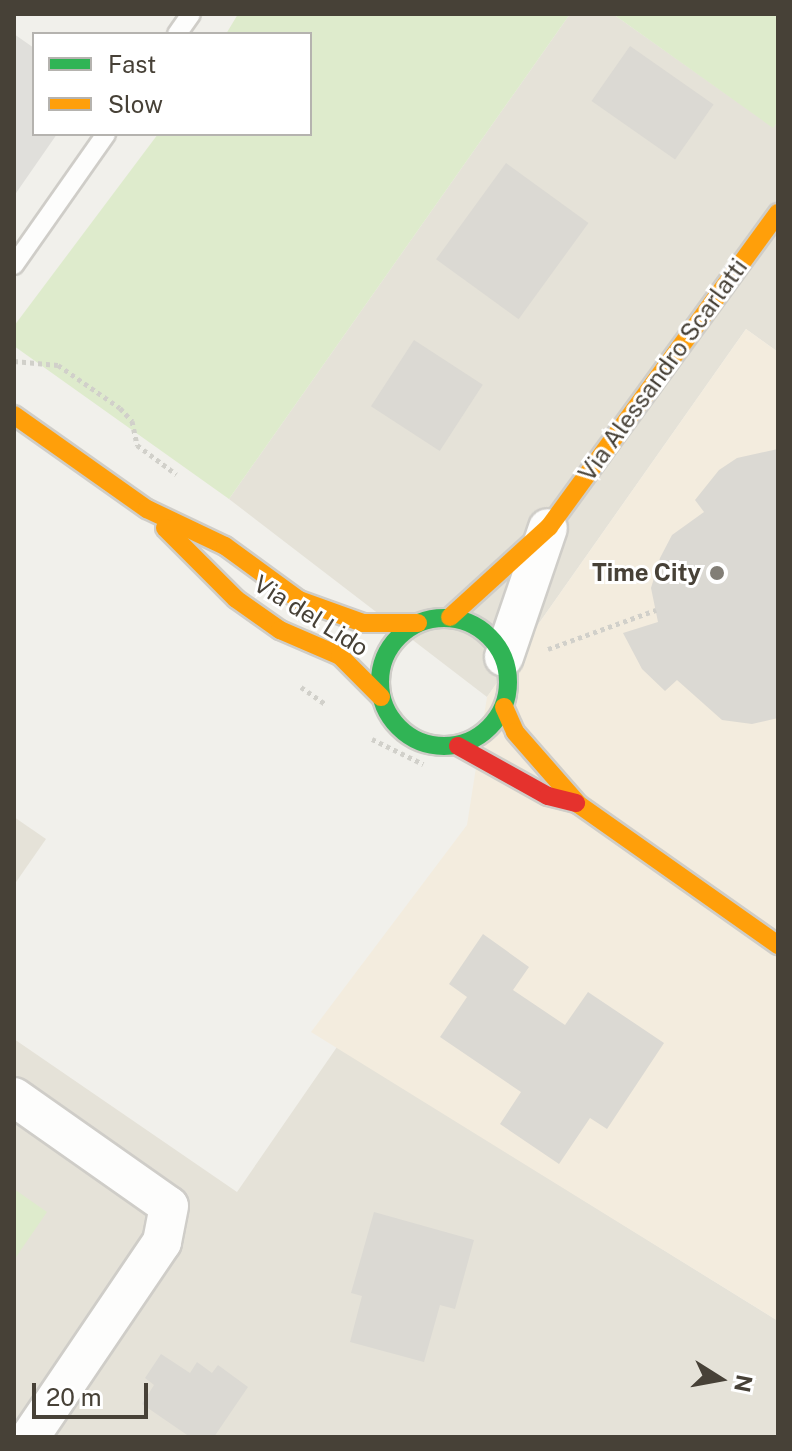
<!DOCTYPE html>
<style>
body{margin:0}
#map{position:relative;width:792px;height:1451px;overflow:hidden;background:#f1f0eb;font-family:"Public Sans",sans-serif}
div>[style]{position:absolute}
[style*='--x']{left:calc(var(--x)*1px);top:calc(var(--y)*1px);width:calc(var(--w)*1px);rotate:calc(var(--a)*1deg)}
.residential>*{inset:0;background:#e5e2d8}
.commercial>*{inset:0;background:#f3ecde}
.green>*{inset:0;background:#deebcc}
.parking>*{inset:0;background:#e0dfdb}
.building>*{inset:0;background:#dbd9d3;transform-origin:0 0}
.path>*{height:5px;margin-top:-2.5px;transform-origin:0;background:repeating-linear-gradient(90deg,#d1d0ca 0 4px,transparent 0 8px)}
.roads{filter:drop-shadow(2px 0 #cfcdc8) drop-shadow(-2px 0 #cfcdc8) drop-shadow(0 2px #cfcdc8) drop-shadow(0 -2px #cfcdc8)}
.lane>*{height:18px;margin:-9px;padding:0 9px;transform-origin:9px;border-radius:9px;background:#fdfdfc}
.street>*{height:38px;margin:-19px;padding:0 19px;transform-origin:19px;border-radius:19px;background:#fdfdfc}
.fast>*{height:18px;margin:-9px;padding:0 9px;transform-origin:9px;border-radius:9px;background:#30b455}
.fast>.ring{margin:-9px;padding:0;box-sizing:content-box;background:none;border:18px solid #30b455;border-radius:50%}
.slow>*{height:18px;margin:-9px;padding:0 9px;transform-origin:9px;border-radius:9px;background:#ff9f0a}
.jam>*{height:18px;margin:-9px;padding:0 9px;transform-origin:9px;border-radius:9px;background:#e5322d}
.dots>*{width:22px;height:22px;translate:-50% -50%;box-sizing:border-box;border:4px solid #fff;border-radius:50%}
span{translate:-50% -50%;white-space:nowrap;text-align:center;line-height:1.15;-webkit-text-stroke:6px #fff;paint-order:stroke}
.street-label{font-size:24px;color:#474137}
.poi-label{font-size:24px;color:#474137;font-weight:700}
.right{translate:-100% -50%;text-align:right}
.frame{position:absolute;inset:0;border:16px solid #474137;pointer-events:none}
.legend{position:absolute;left:32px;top:32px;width:280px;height:104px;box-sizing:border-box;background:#fff;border:2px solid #b5b3af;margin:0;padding:10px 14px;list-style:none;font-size:24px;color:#474137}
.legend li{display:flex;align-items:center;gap:16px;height:40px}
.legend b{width:40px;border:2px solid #b5b3af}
.north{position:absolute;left:680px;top:1339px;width:80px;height:80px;-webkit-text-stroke:6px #fff;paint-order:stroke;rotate:101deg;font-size:22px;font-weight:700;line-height:32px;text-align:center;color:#474137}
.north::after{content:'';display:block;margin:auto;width:28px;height:36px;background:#474137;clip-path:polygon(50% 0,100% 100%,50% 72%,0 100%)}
.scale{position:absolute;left:32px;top:1383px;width:116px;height:36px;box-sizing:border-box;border:4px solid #474137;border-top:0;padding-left:10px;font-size:24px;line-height:28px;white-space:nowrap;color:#474137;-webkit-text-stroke:6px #fff;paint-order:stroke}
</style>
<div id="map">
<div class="residential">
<i style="clip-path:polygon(570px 14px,613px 14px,773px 127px,778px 121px,778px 352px,746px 329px,487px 697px,229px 499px)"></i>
<i style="clip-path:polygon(14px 817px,46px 839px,14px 885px)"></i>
<i style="clip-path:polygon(14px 1039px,237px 1192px,337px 1047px,778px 1321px,778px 1437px,14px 1437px)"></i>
</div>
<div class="commercial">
<i style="clip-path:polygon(746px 329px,778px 352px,778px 1321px,311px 1032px,467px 825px,487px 697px)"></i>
</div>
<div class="green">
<i style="clip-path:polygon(238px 14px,570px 14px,229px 499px,14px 346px,14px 326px,158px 134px,310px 134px,310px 34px,226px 34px)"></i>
<i style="clip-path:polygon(613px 14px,778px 14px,778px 121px,773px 128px)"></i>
<i style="clip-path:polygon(14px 1189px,47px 1212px,14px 1260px)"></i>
</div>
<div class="parking">
<i style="clip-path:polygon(14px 34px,34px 48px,34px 134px,57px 134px,14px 196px)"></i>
</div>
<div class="building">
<i style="left:630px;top:46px;width:102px;height:67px;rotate:35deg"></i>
<i style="left:506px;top:163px;width:102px;height:119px;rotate:36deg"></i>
<i style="left:414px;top:340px;width:82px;height:79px;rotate:33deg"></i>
<i style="clip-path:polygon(778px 449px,778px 718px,752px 724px,722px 720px,677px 680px,665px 691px,642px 669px,623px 633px,658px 622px,651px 588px,660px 558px,672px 535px,704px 512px,695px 500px,719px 470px,737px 458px)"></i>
<i style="clip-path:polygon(483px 934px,529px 967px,513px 990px,565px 1025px,588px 992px,664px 1043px,607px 1129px,590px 1118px,559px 1164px,500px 1124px,521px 1092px,440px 1037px,467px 997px,449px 984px)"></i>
<i style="clip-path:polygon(374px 1212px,474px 1240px,455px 1309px,440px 1305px,424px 1362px,350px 1342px,362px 1296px,351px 1293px)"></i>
<i style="clip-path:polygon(161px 1354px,190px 1373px,197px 1362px,212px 1373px,218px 1365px,248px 1387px,214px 1437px,190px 1437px,142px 1404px,154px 1385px,145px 1378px)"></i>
</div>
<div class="path">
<i style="--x:14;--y:361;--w:44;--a:5.2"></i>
<i style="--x:58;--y:365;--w:75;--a:34.7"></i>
<i style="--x:120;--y:408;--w:18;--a:47"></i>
<i style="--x:132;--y:421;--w:25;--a:78"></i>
<i style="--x:137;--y:445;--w:49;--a:36.6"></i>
<i style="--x:548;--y:649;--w:115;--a:-19.9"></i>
<i style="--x:301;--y:687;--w:29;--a:35"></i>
<i style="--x:372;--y:739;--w:57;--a:26.1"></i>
</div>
<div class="roads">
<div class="lane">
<i style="--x:177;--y:34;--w:24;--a:-55"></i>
<i style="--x:14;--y:265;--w:160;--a:-54.9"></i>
</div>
<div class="street">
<i style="--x:504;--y:657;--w:136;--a:-71.2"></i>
<i style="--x:14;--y:1097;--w:189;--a:35.1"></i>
<i style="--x:169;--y:1206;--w:37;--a:101"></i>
<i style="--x:162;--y:1242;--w:235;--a:124.1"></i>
</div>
<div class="fast">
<i class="ring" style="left:380px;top:618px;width:110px;height:110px"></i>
</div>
<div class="slow">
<i style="--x:14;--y:415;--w:163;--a:35.3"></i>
<i style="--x:147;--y:509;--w:86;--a:25.4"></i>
<i style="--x:225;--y:546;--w:92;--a:36.1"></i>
<i style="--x:299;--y:600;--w:68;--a:19.8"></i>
<i style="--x:363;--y:623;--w:55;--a:0"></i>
<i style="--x:165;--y:528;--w:100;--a:45"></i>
<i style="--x:236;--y:599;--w:54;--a:35.2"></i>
<i style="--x:280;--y:630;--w:65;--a:23.4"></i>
<i style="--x:340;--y:656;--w:58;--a:45"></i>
<i style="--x:450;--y:617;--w:134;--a:-42.3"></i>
<i style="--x:549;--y:527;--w:389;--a:-53.9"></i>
<i style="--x:504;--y:707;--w:27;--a:66"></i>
<i style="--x:515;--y:732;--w:96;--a:48.8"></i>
<i style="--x:578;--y:804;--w:245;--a:35.2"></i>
</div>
<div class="jam">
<i style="--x:458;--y:746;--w:103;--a:29.1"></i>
<i style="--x:548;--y:796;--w:29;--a:14"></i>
</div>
</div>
<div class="dots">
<i style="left:717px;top:573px;background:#827e76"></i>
</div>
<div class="street-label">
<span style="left:663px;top:370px;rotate:-54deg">Via Alessandro Scarlatti</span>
<span style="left:311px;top:616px;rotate:32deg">Via del Lido</span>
</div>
<div class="poi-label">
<span class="right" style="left:701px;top:573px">Time City</span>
</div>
<div class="frame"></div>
<ul class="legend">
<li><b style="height:10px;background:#30b455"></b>Fast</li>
<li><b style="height:10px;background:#ff9f0a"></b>Slow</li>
</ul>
<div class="north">N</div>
<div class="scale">20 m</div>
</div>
